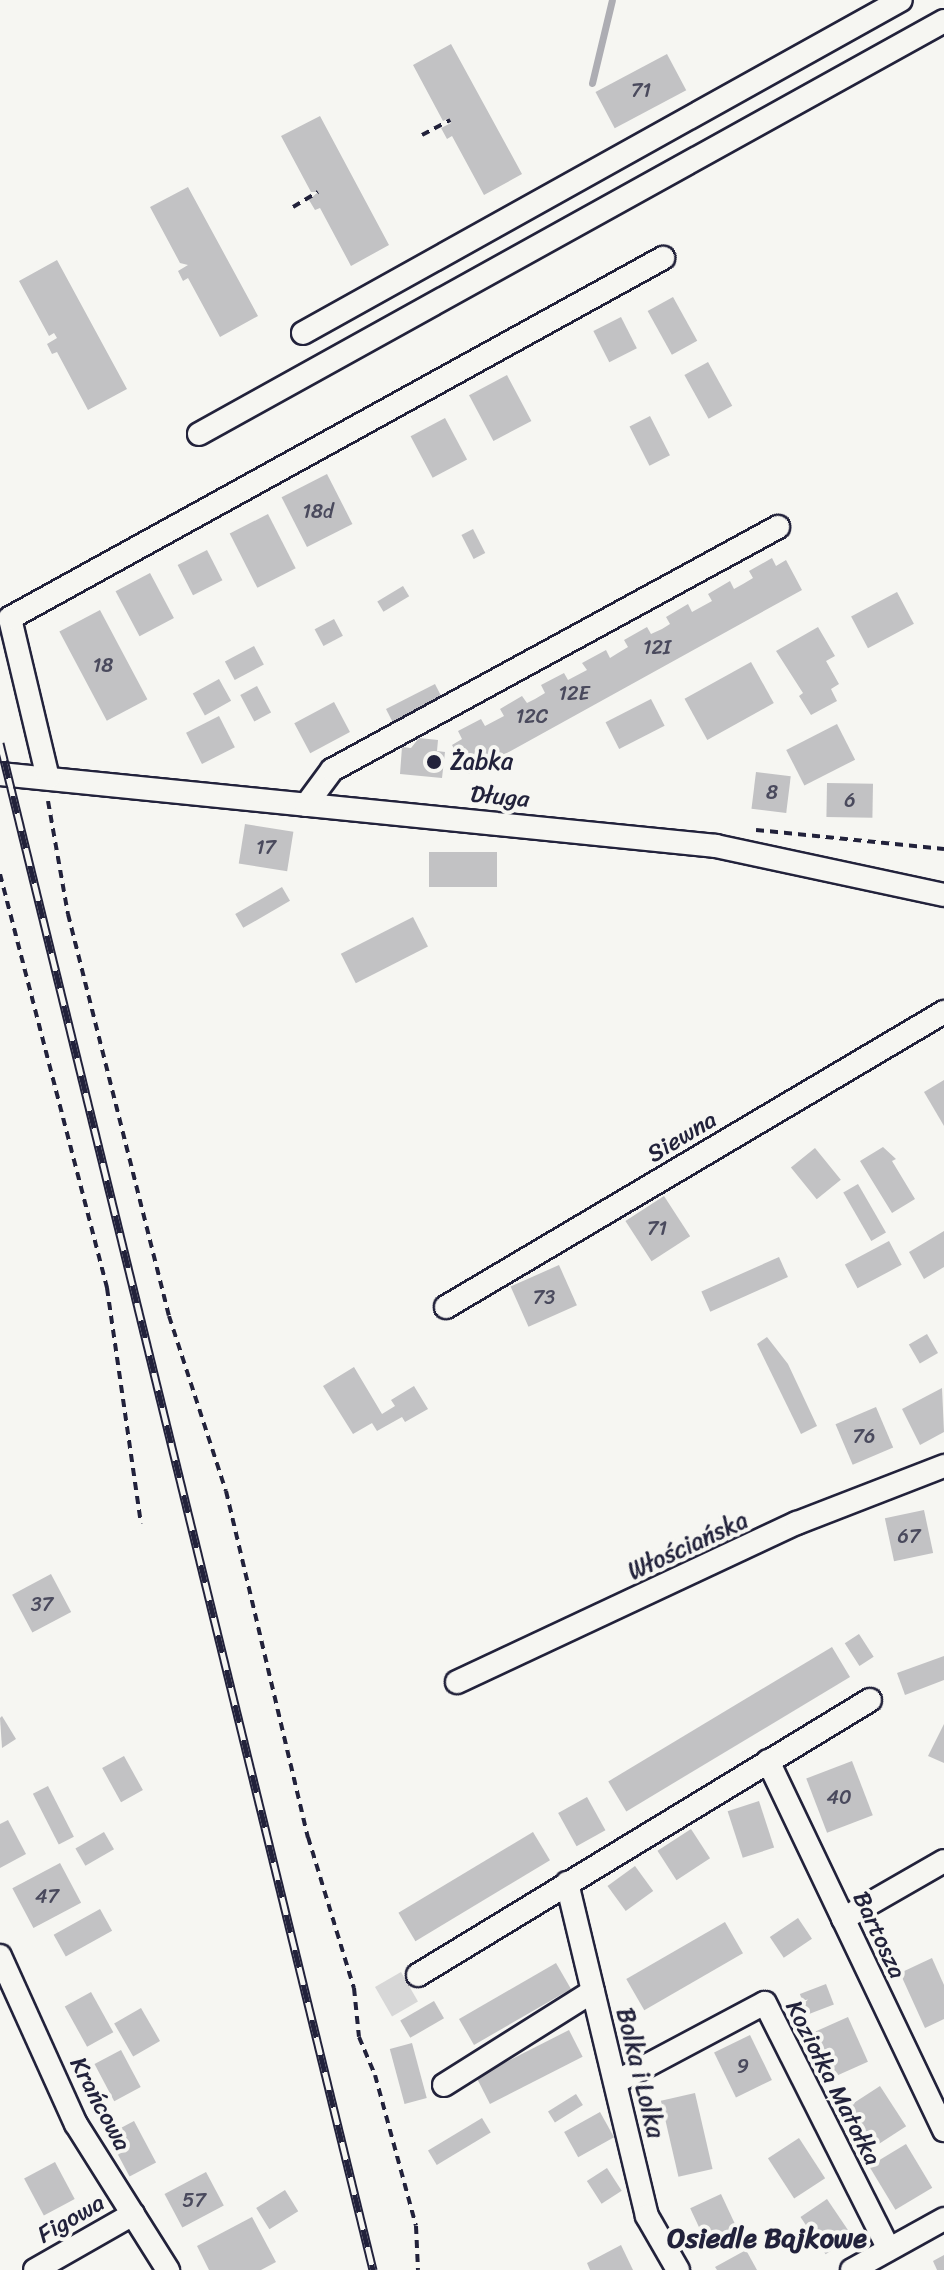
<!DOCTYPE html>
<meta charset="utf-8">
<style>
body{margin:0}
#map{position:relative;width:944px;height:2270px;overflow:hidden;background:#f6f6f2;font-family:Sriracha,sans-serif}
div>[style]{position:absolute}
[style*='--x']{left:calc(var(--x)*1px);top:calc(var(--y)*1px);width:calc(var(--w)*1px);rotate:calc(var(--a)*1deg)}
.green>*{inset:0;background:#d7d7d7;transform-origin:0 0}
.stream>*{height:7px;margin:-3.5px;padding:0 3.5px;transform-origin:3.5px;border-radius:3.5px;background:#adadb3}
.building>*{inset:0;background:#c2c2c4;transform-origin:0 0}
.path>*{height:4px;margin-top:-2px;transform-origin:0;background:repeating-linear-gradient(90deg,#22223b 0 8px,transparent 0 14px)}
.roads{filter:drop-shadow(2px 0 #22223b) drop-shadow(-2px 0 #22223b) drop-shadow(0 2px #22223b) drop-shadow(0 -2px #22223b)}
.minor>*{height:22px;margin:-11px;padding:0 11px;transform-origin:11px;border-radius:11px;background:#f6f6f2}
.rail>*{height:9px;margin-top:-4.5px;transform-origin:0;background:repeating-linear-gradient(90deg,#f6f6f2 0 18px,#22223b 0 36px);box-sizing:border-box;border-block:2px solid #22223b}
.dots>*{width:22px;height:22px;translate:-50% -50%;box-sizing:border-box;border:4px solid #f6f6f2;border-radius:50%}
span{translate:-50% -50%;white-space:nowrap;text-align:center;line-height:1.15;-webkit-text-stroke:8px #f6f6f2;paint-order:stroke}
.number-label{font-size:20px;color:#4a4a5d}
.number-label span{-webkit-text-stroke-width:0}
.poi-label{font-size:24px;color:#22223b}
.left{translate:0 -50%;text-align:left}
.street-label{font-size:24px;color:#22223b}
.quarter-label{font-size:28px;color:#22223b;font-weight:700}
</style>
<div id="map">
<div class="green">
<i style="left:401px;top:1972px;width:34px;height:30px;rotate:60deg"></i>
</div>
<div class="stream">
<i style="--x:592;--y:83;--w:85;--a:-76.5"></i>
</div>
<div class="building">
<i style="clip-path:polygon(451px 44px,522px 174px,484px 195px,452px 136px,447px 139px,441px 128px,451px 123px,449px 118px,443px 121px,413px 65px)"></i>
<i style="left:667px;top:54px;width:41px;height:81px;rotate:62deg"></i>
<i style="clip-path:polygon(320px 116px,389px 245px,351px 266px,320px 208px,315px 210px,309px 200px,318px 192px,311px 192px,281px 136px)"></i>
<i style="clip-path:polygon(188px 187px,258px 316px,220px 337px,188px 278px,183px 281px,178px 271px,188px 265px,180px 263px,150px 207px)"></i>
<i style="clip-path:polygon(57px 260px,127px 389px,88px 410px,57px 352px,52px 354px,47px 344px,57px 338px,54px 333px,49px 336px,19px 281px)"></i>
<i style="left:673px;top:297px;width:50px;height:29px;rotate:61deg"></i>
<i style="left:621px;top:317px;width:35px;height:31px;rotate:63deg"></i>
<i style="left:708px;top:362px;width:50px;height:27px;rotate:61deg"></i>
<i style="left:507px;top:375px;width:52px;height:43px;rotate:62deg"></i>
<i style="left:650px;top:416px;width:44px;height:23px;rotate:63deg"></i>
<i style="left:445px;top:418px;width:47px;height:39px;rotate:62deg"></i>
<i style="left:327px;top:474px;width:56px;height:51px;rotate:63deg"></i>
<i style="left:268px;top:514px;width:61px;height:43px;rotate:63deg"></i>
<i style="left:473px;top:529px;width:27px;height:13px;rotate:63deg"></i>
<i style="left:207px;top:550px;width:34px;height:33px;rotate:63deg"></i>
<i style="clip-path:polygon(772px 558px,776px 566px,786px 560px,802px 590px,469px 774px,452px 745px,462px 739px,458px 731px,481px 719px,485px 726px,504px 716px,500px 709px,522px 696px,527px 703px,535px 699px,545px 693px,541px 685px,564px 673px,568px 680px,587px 670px,582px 663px,606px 650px,610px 658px,618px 653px,628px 647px,624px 640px,647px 627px,651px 634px,662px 629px,670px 624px,666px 617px,688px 604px,692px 612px,712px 601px,708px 594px,730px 581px,734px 589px,743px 584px,753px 578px,749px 571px)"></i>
<i style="left:150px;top:573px;width:51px;height:39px;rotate:62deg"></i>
<i style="left:403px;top:586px;width:12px;height:30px;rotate:59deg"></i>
<i style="left:897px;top:592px;width:36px;height:52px;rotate:62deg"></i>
<i style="left:100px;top:610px;width:101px;height:46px;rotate:62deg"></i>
<i style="left:334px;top:619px;width:19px;height:22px;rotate:62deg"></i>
<i style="clip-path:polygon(818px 627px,835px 656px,826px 661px,839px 684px,831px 689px,837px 701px,811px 715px,799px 696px,803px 693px,776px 651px)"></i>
<i style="left:254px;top:646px;width:21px;height:33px;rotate:62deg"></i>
<i style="left:751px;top:662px;width:47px;height:76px;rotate:61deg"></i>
<i style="left:219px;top:679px;width:25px;height:30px;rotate:61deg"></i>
<i style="left:435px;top:684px;width:16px;height:55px;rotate:63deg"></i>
<i style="left:257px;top:686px;width:30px;height:19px;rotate:62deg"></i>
<i style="left:651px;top:699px;width:30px;height:51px;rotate:63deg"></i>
<i style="left:334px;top:702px;width:34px;height:45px;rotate:62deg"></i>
<i style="left:219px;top:716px;width:35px;height:37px;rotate:63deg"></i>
<i style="left:837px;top:724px;width:40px;height:57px;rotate:63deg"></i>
<i style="clip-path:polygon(419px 738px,438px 740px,437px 751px,445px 752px,442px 778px,400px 774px,402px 747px,411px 748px)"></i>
<i style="left:756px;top:772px;width:35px;height:37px;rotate:7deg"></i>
<i style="left:827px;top:783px;width:46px;height:34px;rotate:1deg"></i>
<i style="left:245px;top:824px;width:49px;height:40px;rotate:9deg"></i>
<i style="left:429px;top:852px;width:68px;height:35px"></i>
<i style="left:282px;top:887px;width:16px;height:54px;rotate:60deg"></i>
<i style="left:413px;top:917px;width:33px;height:81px;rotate:63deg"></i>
<i style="clip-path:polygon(944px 1080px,944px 1126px,924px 1092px)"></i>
<i style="clip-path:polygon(883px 1147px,896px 1159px,892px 1161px,915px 1199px,892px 1213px,860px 1161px)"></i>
<i style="left:815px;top:1148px;width:41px;height:31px;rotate:51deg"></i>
<i style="left:858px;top:1184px;width:56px;height:17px;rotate:60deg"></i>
<i style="left:664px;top:1196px;width:48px;height:46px;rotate:57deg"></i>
<i style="clip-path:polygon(944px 1231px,944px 1267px,924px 1279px,909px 1252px)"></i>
<i style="left:889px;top:1241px;width:27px;height:50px;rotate:62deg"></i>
<i style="left:779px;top:1257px;width:22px;height:85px;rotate:66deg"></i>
<i style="left:559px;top:1265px;width:44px;height:53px;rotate:66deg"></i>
<i style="left:927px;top:1334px;width:22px;height:21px;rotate:60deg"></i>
<i style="clip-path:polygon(767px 1337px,788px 1364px,817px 1426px,801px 1434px,757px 1344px)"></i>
<i style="clip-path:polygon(354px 1367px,382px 1414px,395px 1406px,391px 1400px,414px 1386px,428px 1409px,405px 1422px,402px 1417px,377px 1431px,372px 1423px,353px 1434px,323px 1386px)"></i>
<i style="clip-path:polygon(942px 1388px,944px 1432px,920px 1445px,902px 1409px)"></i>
<i style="left:876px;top:1407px;width:44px;height:44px;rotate:67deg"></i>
<i style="left:924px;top:1510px;width:44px;height:40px;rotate:78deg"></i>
<i style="left:51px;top:1574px;width:43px;height:44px;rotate:62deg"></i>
<i style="left:859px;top:1634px;width:27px;height:17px;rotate:57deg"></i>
<i style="left:832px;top:1647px;width:35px;height:261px;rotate:59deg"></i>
<i style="clip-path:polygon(944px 1656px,944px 1680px,905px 1695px,897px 1673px)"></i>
<i style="clip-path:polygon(2px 1716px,16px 1739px,2px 1748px,0 1718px)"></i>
<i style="clip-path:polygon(944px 1724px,944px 1763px,928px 1756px)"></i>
<i style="left:124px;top:1756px;width:39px;height:25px;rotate:61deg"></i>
<i style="left:852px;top:1761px;width:58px;height:49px;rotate:69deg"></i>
<i style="left:48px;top:1786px;width:57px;height:17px;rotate:63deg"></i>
<i style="left:587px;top:1797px;width:38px;height:33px;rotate:61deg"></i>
<i style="left:759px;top:1801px;width:49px;height:33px;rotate:72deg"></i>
<i style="clip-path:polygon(8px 1820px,26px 1854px,0 1868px,0 1824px)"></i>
<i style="left:691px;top:1829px;width:35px;height:40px;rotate:57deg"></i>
<i style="left:104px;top:1832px;width:20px;height:33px;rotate:60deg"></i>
<i style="left:533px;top:1832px;width:33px;height:157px;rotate:59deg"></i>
<i style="left:60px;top:1863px;width:45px;height:54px;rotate:62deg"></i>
<i style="left:635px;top:1866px;width:31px;height:34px;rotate:54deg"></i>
<i style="left:100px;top:1909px;width:25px;height:53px;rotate:61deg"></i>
<i style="left:798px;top:1918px;width:25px;height:34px;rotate:56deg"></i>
<i style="left:725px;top:1922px;width:36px;height:114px;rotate:60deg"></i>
<i style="clip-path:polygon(932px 1958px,944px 1985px,944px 2019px,925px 2028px,900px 1973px)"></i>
<i style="left:556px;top:1963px;width:30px;height:112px;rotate:60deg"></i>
<i style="left:826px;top:1984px;width:22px;height:28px;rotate:69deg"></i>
<i style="left:91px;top:1992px;width:46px;height:30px;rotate:61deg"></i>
<i style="left:434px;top:2001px;width:20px;height:39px;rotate:60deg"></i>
<i style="left:141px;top:2008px;width:38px;height:31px;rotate:60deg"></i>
<i style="left:848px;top:2017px;width:49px;height:46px;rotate:66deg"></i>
<i style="left:569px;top:2030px;width:30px;height:104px;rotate:63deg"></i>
<i style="left:750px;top:2035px;width:50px;height:40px;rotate:64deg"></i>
<i style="left:412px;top:2043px;width:57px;height:23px;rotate:75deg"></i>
<i style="left:121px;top:2050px;width:42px;height:30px;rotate:62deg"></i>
<i style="left:880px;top:2086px;width:48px;height:40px;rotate:57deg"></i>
<i style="left:695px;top:2093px;width:78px;height:35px;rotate:77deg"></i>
<i style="left:576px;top:2094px;width:13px;height:33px;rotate:58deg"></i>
<i style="left:600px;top:2112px;width:29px;height:41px;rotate:61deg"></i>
<i style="left:482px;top:2118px;width:17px;height:63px;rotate:59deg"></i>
<i style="left:134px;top:2121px;width:47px;height:30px;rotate:62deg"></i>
<i style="left:799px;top:2138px;width:48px;height:37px;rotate:57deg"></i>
<i style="left:906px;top:2144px;width:51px;height:43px;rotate:59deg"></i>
<i style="left:55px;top:2162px;width:42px;height:35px;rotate:62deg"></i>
<i style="left:607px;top:2168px;width:27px;height:24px;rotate:57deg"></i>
<i style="left:206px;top:2172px;width:38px;height:47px;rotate:62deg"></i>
<i style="left:285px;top:2190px;width:25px;height:34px;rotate:58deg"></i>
<i style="left:721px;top:2194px;width:40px;height:34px;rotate:65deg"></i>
<i style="left:827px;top:2199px;width:45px;height:32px;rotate:56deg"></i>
<i style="clip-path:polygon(252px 2217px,276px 2262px,261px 2270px,209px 2270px,197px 2246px)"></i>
<i style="clip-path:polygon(621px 2245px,633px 2270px,590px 2270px,587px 2263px)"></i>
<i style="clip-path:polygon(746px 2250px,757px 2270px,717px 2270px,715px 2267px)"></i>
<i style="clip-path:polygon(944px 2255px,944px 2270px,937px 2270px,933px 2261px)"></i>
</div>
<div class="path">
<i style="--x:422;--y:135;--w:32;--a:-28"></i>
<i style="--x:293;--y:207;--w:29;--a:-31"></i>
<i style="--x:48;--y:801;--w:115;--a:80"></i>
<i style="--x:68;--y:914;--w:414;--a:75.9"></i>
<i style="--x:169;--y:1316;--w:184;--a:72"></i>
<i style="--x:226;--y:1491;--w:356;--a:76.7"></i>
<i style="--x:308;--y:1837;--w:158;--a:73.1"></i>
<i style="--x:354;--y:1988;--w:49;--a:84.2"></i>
<i style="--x:359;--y:2037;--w:41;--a:67.2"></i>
<i style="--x:375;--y:2075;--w:156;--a:74.8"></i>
<i style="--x:416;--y:2226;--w:44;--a:87.4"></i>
<i style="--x:756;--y:830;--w:189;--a:5.8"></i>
<i style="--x:0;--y:874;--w:428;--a:75.5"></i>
<i style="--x:107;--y:1288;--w:238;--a:81.8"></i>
</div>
<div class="roads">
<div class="minor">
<i style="--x:303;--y:333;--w:684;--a:-29.11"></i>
<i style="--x:199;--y:434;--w:852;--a:-29"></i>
<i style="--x:0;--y:774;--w:720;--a:5.74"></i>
<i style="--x:716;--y:846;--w:233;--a:12.1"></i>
<i style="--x:48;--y:778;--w:164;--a:-103.4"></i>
<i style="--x:10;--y:618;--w:746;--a:-28.87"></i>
<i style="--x:306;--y:805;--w:44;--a:-53.4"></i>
<i style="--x:332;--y:770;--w:508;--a:-28.58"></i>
<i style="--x:446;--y:1307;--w:579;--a:-30.64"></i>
<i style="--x:457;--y:1682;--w:375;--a:-25.1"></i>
<i style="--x:797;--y:1523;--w:158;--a:-21.2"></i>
<i style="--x:768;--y:1761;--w:409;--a:64.5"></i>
<i style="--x:567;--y:1883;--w:342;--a:76.5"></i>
<i style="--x:647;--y:2216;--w:62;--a:60.1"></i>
<i style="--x:843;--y:1919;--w:116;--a:-29.9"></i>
<i style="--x:0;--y:1956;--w:184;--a:65.7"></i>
<i style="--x:76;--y:2124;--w:173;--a:57.8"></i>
<i style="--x:418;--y:1975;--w:529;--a:-31.32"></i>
<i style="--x:618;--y:2081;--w:166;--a:-28"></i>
<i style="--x:765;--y:2003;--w:274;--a:63.3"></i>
<i style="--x:444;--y:2085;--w:176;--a:-32.2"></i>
<i style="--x:35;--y:2270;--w:113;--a:-29.7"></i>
<i style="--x:852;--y:2270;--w:105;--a:-29"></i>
</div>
</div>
<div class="rail">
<i style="--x:0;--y:743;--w:1572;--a:76.27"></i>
</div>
<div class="dots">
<i style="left:434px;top:762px;background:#22223b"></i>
</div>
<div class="number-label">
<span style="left:641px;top:90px">71</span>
<span style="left:318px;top:511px">18d</span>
<span style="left:657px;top:647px">12I</span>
<span style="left:103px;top:665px">18</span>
<span style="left:574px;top:693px">12E</span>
<span style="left:532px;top:716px">12C</span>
<span style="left:772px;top:792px">8</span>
<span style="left:850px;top:800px">6</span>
<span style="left:266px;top:847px">17</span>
<span style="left:657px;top:1228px">71</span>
<span style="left:544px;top:1297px">73</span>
<span style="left:864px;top:1436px">76</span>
<span style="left:909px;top:1536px">67</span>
<span style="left:42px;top:1604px">37</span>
<span style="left:839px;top:1797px">40</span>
<span style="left:47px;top:1896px">47</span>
<span style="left:743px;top:2066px">9</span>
<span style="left:194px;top:2200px">57</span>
</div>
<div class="poi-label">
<span class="left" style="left:450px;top:762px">Żabka</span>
</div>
<div class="street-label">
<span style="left:500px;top:797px;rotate:5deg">Długa</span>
<span style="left:682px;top:1137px;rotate:-31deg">Siewna</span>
<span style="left:688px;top:1546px;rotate:-25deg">Włościańska</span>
<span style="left:879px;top:1935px;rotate:65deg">Bartosza</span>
<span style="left:640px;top:2073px;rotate:76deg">Bolka i Lolka</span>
<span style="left:833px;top:2083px;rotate:63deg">Koziołka Matołka</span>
<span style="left:100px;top:2104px;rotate:62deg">Krańcowa</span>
<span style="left:71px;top:2219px;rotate:-30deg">Figowa</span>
</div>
<div class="quarter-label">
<span style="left:767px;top:2238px">Osiedle Bajkowe</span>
</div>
</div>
